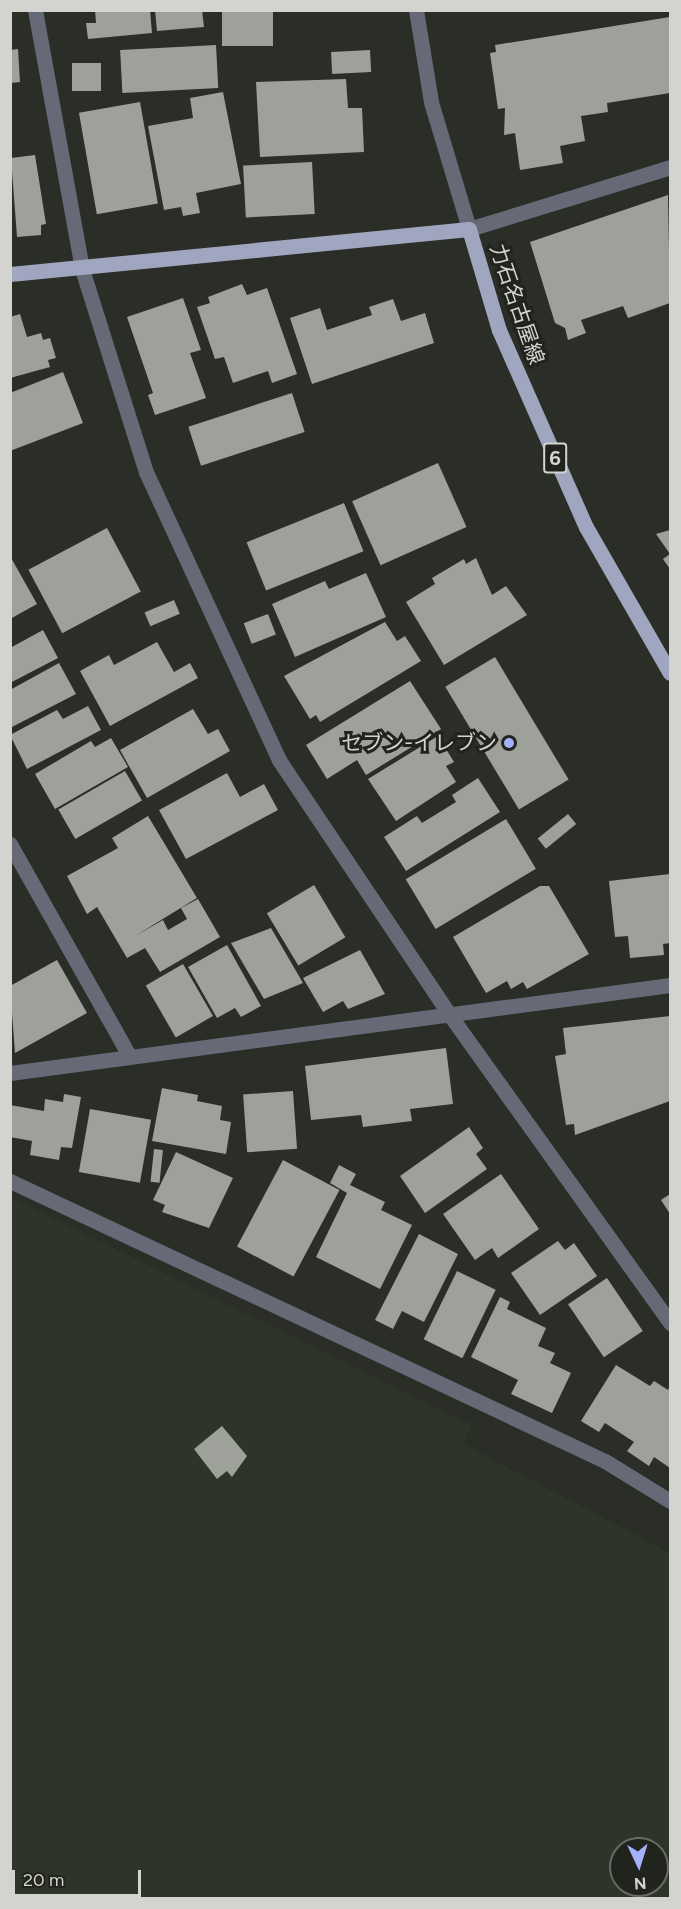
<!DOCTYPE html>
<meta charset="utf-8">
<style>
body{margin:0}
#map{position:relative;width:681px;height:1909px;overflow:hidden;background:#2b2d27;font-family:Figtree,"Noto Sans JP",sans-serif}
div>[style]{position:absolute}
[style*='--x']{left:calc(var(--x)*1px);top:calc(var(--y)*1px);width:calc(var(--w)*1px);rotate:calc(var(--a)*1deg)}
.built>*{inset:0;background:#2f3428}
.building>*{inset:0;background:#9ea199;transform-origin:0 0}
.minor>*{height:15px;margin:-7.5px;padding:0 7.5px;transform-origin:7.5px;border-radius:7.5px;background:#666976}
.major>*{height:15px;margin:-7.5px;padding:0 7.5px;transform-origin:7.5px;border-radius:7.5px;background:#a0a6c0}
.dots>*{width:16px;height:16px;translate:-50% -50%;box-sizing:border-box;border:3px solid #21231d;border-radius:50%}
span{translate:-50% -50%;white-space:nowrap;text-align:center;line-height:1.15;-webkit-text-stroke:6px #21231d;paint-order:stroke}
.shield-label span{padding:2px 4px;background:#21231d;border:2px solid;border-radius:4px;-webkit-text-stroke-width:0}
.shield-label{font-size:20px;color:#d3d4d0;font-weight:700}
.street-label{font-size:21px;color:#d3d4d0}
.poi-label{font-size:21px;color:#d3d4d0}
.right{translate:-100% -50%;text-align:right}
.frame{position:absolute;inset:0;border:12px solid #d3d4d0;pointer-events:none}
.north{position:absolute;left:609px;top:1837px;width:60px;height:60px;box-sizing:border-box;background:#21231d;border:2px solid #686a65;border-radius:50%;rotate:176deg;font-size:16px;font-weight:700;line-height:24px;text-align:center;color:#d3d4d0}
.north::after{content:'';display:block;margin:auto;width:21px;height:27px;background:#a4b2fc;clip-path:polygon(50% 0,100% 100%,50% 72%,0 100%)}
.scale{position:absolute;left:12px;top:1870px;width:129px;height:27px;box-sizing:border-box;border:3px solid #d3d4d0;border-top:0;padding-left:8px;font-size:18px;line-height:21px;white-space:nowrap;color:#d3d4d0;-webkit-text-stroke:4px #21231d;paint-order:stroke}
</style>
<div id="map">
<div class="built">
<i style="clip-path:polygon(evenodd,10px 1197px,472px 1425px,463px 1444px,670px 1553px,670px 1898px,11px 1898px,10px 1197px,621px 1849px,657px 1849px,657px 1885px,621px 1885px,621px 1849px)"></i>
</div>
<div class="building">
<i style="clip-path:polygon(95px 10px,150px 10px,152px 33px,88px 39px,86px 23px,96px 23px)"></i>
<i style="clip-path:polygon(155px 10px,202px 10px,204px 27px,157px 31px)"></i>
<i style="left:222px;top:10px;width:51px;height:36px"></i>
<i style="clip-path:polygon(670px 17px,670px 93px,607px 103px,608px 112px,581px 116px,585px 141px,560px 146px,563px 163px,520px 170px,515px 133px,504px 135px,505px 108px,498px 109px,490px 53px,496px 52px,495px 45px)"></i>
<i style="left:216px;top:45px;width:43px;height:96px;rotate:87deg"></i>
<i style="clip-path:polygon(18px 49px,20px 82px,10px 83px,10px 50px)"></i>
<i style="left:370px;top:50px;width:22px;height:39px;rotate:87deg"></i>
<i style="left:72px;top:63px;width:29px;height:28px"></i>
<i style="clip-path:polygon(346px 79px,348px 108px,362px 108px,364px 152px,260px 157px,256px 82px)"></i>
<i style="clip-path:polygon(223px 92px,241px 184px,196px 193px,200px 213px,183px 216px,181px 207px,164px 210px,148px 126px,193px 118px,190px 98px)"></i>
<i style="left:140px;top:102px;width:103px;height:62px;rotate:80deg"></i>
<i style="clip-path:polygon(35px 155px,46px 224px,41px 225px,41px 235px,17px 237px,11px 158px)"></i>
<i style="left:312px;top:162px;width:52px;height:69px;rotate:87deg"></i>
<i style="clip-path:polygon(668px 195px,670px 303px,628px 318px,623px 306px,581px 320px,586px 333px,568px 340px,565px 328px,555px 323px,530px 242px)"></i>
<i style="clip-path:polygon(242px 284px,247px 295px,267px 288px,297px 374px,272px 383px,268px 371px,233px 383px,224px 357px,215px 359px,197px 307px,210px 303px,208px 297px)"></i>
<i style="clip-path:polygon(183px 298px,201px 350px,190px 353px,206px 398px,155px 415px,148px 395px,153px 393px,127px 317px)"></i>
<i style="clip-path:polygon(393px 299px,401px 321px,425px 313px,434px 343px,312px 384px,290px 318px,320px 308px,327px 330px,372px 315px,369px 307px)"></i>
<i style="clip-path:polygon(20px 314px,27px 337px,41px 333px,43px 340px,50px 338px,56px 358px,48px 360px,50px 367px,10px 378px,10px 317px)"></i>
<i style="clip-path:polygon(63px 372px,83px 423px,10px 451px,10px 393px)"></i>
<i style="left:292px;top:393px;width:41px;height:109px;rotate:72deg"></i>
<i style="left:438px;top:463px;width:70px;height:94px;rotate:66deg"></i>
<i style="left:344px;top:503px;width:52px;height:105px;rotate:68deg"></i>
<i style="left:107px;top:528px;width:72px;height:89px;rotate:62deg"></i>
<i style="clip-path:polygon(670px 530px,670px 569px,663px 559px,670px 554px,656px 534px)"></i>
<i style="clip-path:polygon(10px 556px,37px 604px,10px 619px)"></i>
<i style="clip-path:polygon(476px 558px,492px 595px,506px 586px,527px 615px,444px 665px,406px 602px,435px 584px,432px 578px,464px 559px,466px 564px)"></i>
<i style="clip-path:polygon(366px 573px,386px 617px,295px 657px,272px 604px,325px 581px,329px 589px)"></i>
<i style="left:174px;top:600px;width:15px;height:32px;rotate:67deg"></i>
<i style="left:268px;top:614px;width:22px;height:26px;rotate:69deg"></i>
<i style="clip-path:polygon(385px 622px,397px 641px,405px 636px,421px 661px,320px 722px,316px 715px,310px 719px,284px 676px)"></i>
<i style="clip-path:polygon(43px 630px,58px 658px,10px 683px,10px 648px)"></i>
<i style="clip-path:polygon(157px 642px,174px 672px,190px 663px,198px 678px,110px 726px,80px 671px,109px 655px,114px 665px)"></i>
<i style="left:495px;top:657px;width:143px;height:58px;rotate:59deg"></i>
<i style="clip-path:polygon(59px 663px,76px 694px,10px 728px,10px 690px)"></i>
<i style="clip-path:polygon(410px 681px,441px 729px,366px 775px,357px 760px,327px 779px,306px 745px)"></i>
<i style="clip-path:polygon(88px 706px,101px 730px,27px 769px,10px 735px,57px 710px,63px 719px)"></i>
<i style="clip-path:polygon(193px 709px,208px 734px,218px 729px,230px 751px,147px 798px,120px 750px)"></i>
<i style="clip-path:polygon(438px 736px,454px 762px,446px 766px,456px 782px,396px 821px,368px 779px)"></i>
<i style="clip-path:polygon(111px 738px,128px 767px,55px 809px,35px 774px,91px 741px,95px 747px)"></i>
<i style="left:125px;top:771px;width:34px;height:77px;rotate:60deg"></i>
<i style="clip-path:polygon(227px 773px,240px 797px,264px 784px,278px 810px,186px 859px,159px 810px)"></i>
<i style="clip-path:polygon(478px 778px,500px 812px,406px 871px,384px 837px,417px 816px,422px 823px,456px 802px,452px 795px)"></i>
<i style="left:568px;top:814px;width:13px;height:39px;rotate:51deg"></i>
<i style="clip-path:polygon(148px 816px,197px 898px,135px 936px,163px 920px,168px 930px,187px 919px,181px 908px,198px 899px,220px 937px,160px 972px,145px 948px,127px 958px,97px 907px,87px 914px,67px 876px,118px 848px,112px 838px)"></i>
<i style="left:506px;top:819px;width:58px;height:117px;rotate:59deg"></i>
<i style="clip-path:polygon(670px 874px,670px 943px,663px 944px,664px 955px,630px 958px,628px 936px,615px 937px,609px 881px)"></i>
<i style="left:314px;top:885px;width:61px;height:55px;rotate:59deg"></i>
<i style="clip-path:polygon(540px 886px,549px 886px,589px 954px,527px 989px,523px 982px,511px 989px,507px 981px,486px 993px,453px 937px)"></i>
<i style="clip-path:polygon(271px 928px,303px 983px,264px 999px,231px 943px)"></i>
<i style="clip-path:polygon(227px 945px,261px 1006px,241px 1017px,235px 1008px,217px 1018px,188px 967px)"></i>
<i style="clip-path:polygon(360px 950px,385px 994px,348px 1009px,343px 1001px,323px 1012px,303px 978px)"></i>
<i style="clip-path:polygon(57px 960px,87px 1013px,15px 1053px,10px 986px)"></i>
<i style="left:183px;top:964px;width:60px;height:43px;rotate:60deg"></i>
<i style="clip-path:polygon(670px 1016px,670px 1101px,575px 1135px,574px 1124px,566px 1125px,555px 1056px,566px 1054px,563px 1028px)"></i>
<i style="clip-path:polygon(446px 1048px,453px 1104px,410px 1109px,412px 1121px,363px 1127px,361px 1115px,311px 1120px,305px 1066px)"></i>
<i style="clip-path:polygon(162px 1088px,198px 1095px,197px 1101px,222px 1106px,220px 1120px,231px 1122px,226px 1154px,152px 1141px)"></i>
<i style="left:293px;top:1091px;width:58px;height:50px;rotate:86deg"></i>
<i style="clip-path:polygon(64px 1094px,81px 1097px,72px 1148px,61px 1147px,59px 1160px,30px 1155px,32px 1141px,10px 1137px,10px 1105px,44px 1111px,45px 1099px,63px 1102px)"></i>
<i style="left:90px;top:1109px;width:62px;height:64px;rotate:10deg"></i>
<i style="clip-path:polygon(469px 1127px,483px 1148px,476px 1154px,487px 1169px,425px 1213px,400px 1176px)"></i>
<i style="left:154px;top:1149px;width:9px;height:33px;rotate:6deg"></i>
<i style="clip-path:polygon(176px 1152px,233px 1178px,209px 1228px,162px 1212px,165px 1205px,153px 1200px)"></i>
<i style="left:283px;top:1160px;width:64px;height:98px;rotate:28deg"></i>
<i style="clip-path:polygon(339px 1165px,356px 1174px,350px 1185px,385px 1202px,381px 1210px,412px 1225px,380px 1289px,316px 1257px,347px 1193px,330px 1183px)"></i>
<i style="clip-path:polygon(501px 1174px,539px 1229px,498px 1258px,492px 1248px,475px 1260px,443px 1214px)"></i>
<i style="clip-path:polygon(670px 1194px,670px 1214px,661px 1200px)"></i>
<i style="clip-path:polygon(419px 1234px,458px 1254px,424px 1322px,402px 1311px,393px 1329px,375px 1320px)"></i>
<i style="clip-path:polygon(558px 1241px,565px 1250px,574px 1243px,597px 1276px,540px 1315px,511px 1273px)"></i>
<i style="left:457px;top:1271px;width:43px;height:76px;rotate:26deg"></i>
<i style="left:607px;top:1278px;width:64px;height:47px;rotate:56deg"></i>
<i style="clip-path:polygon(500px 1297px,510px 1302px,507px 1309px,546px 1328px,538px 1346px,555px 1353px,550px 1363px,571px 1373px,552px 1413px,511px 1394px,518px 1380px,471px 1357px)"></i>
<i style="clip-path:polygon(616px 1365px,650px 1386px,654px 1381px,668px 1390px,670px 1386px,670px 1468px,654px 1457px,649px 1466px,627px 1451px,634px 1442px,605px 1423px,599px 1432px,581px 1421px)"></i>
<i style="clip-path:polygon(222px 1426px,247px 1456px,232px 1477px,227px 1471px,217px 1479px,194px 1449px)"></i>
</div>
<div class="minor">
<i style="--x:35;--y:10;--w:263;--a:79.7"></i>
<i style="--x:82;--y:269;--w:213;--a:72.5"></i>
<i style="--x:146;--y:472;--w:317;--a:65.2"></i>
<i style="--x:279;--y:760;--w:306;--a:56.2"></i>
<i style="--x:449;--y:1014;--w:380;--a:54.4"></i>
<i style="--x:416;--y:10;--w:93;--a:80.7"></i>
<i style="--x:431;--y:102;--w:133;--a:73.3"></i>
<i style="--x:469;--y:229;--w:210;--a:-17.1"></i>
<i style="--x:10;--y:844;--w:244;--a:60.6"></i>
<i style="--x:10;--y:1073;--w:666;--a:-7.59"></i>
<i style="--x:10;--y:1181;--w:658;--a:25.2"></i>
<i style="--x:605;--y:1461;--w:76;--a:31.6"></i>
</div>
<div class="major">
<i style="--x:10;--y:274;--w:461;--a:-5.6"></i>
<i style="--x:469;--y:229;--w:105;--a:73.5"></i>
<i style="--x:499;--y:330;--w:215;--a:66.2"></i>
<i style="--x:586;--y:527;--w:168;--a:60.1"></i>
</div>
<div class="dots">
<i style="left:509px;top:743px;background:#a4b2fc"></i>
</div>
<div class="shield-label">
<span style="left:555px;top:458px">6</span>
</div>
<div class="street-label">
<span style="left:517px;top:304px;rotate:71deg">力石名古屋線</span>
</div>
<div class="poi-label">
<span class="right" style="left:497px;top:743px">セブン-イレブン</span>
</div>
<div class="frame"></div>
<div class="north">N</div>
<div class="scale">20 m</div>
</div>
